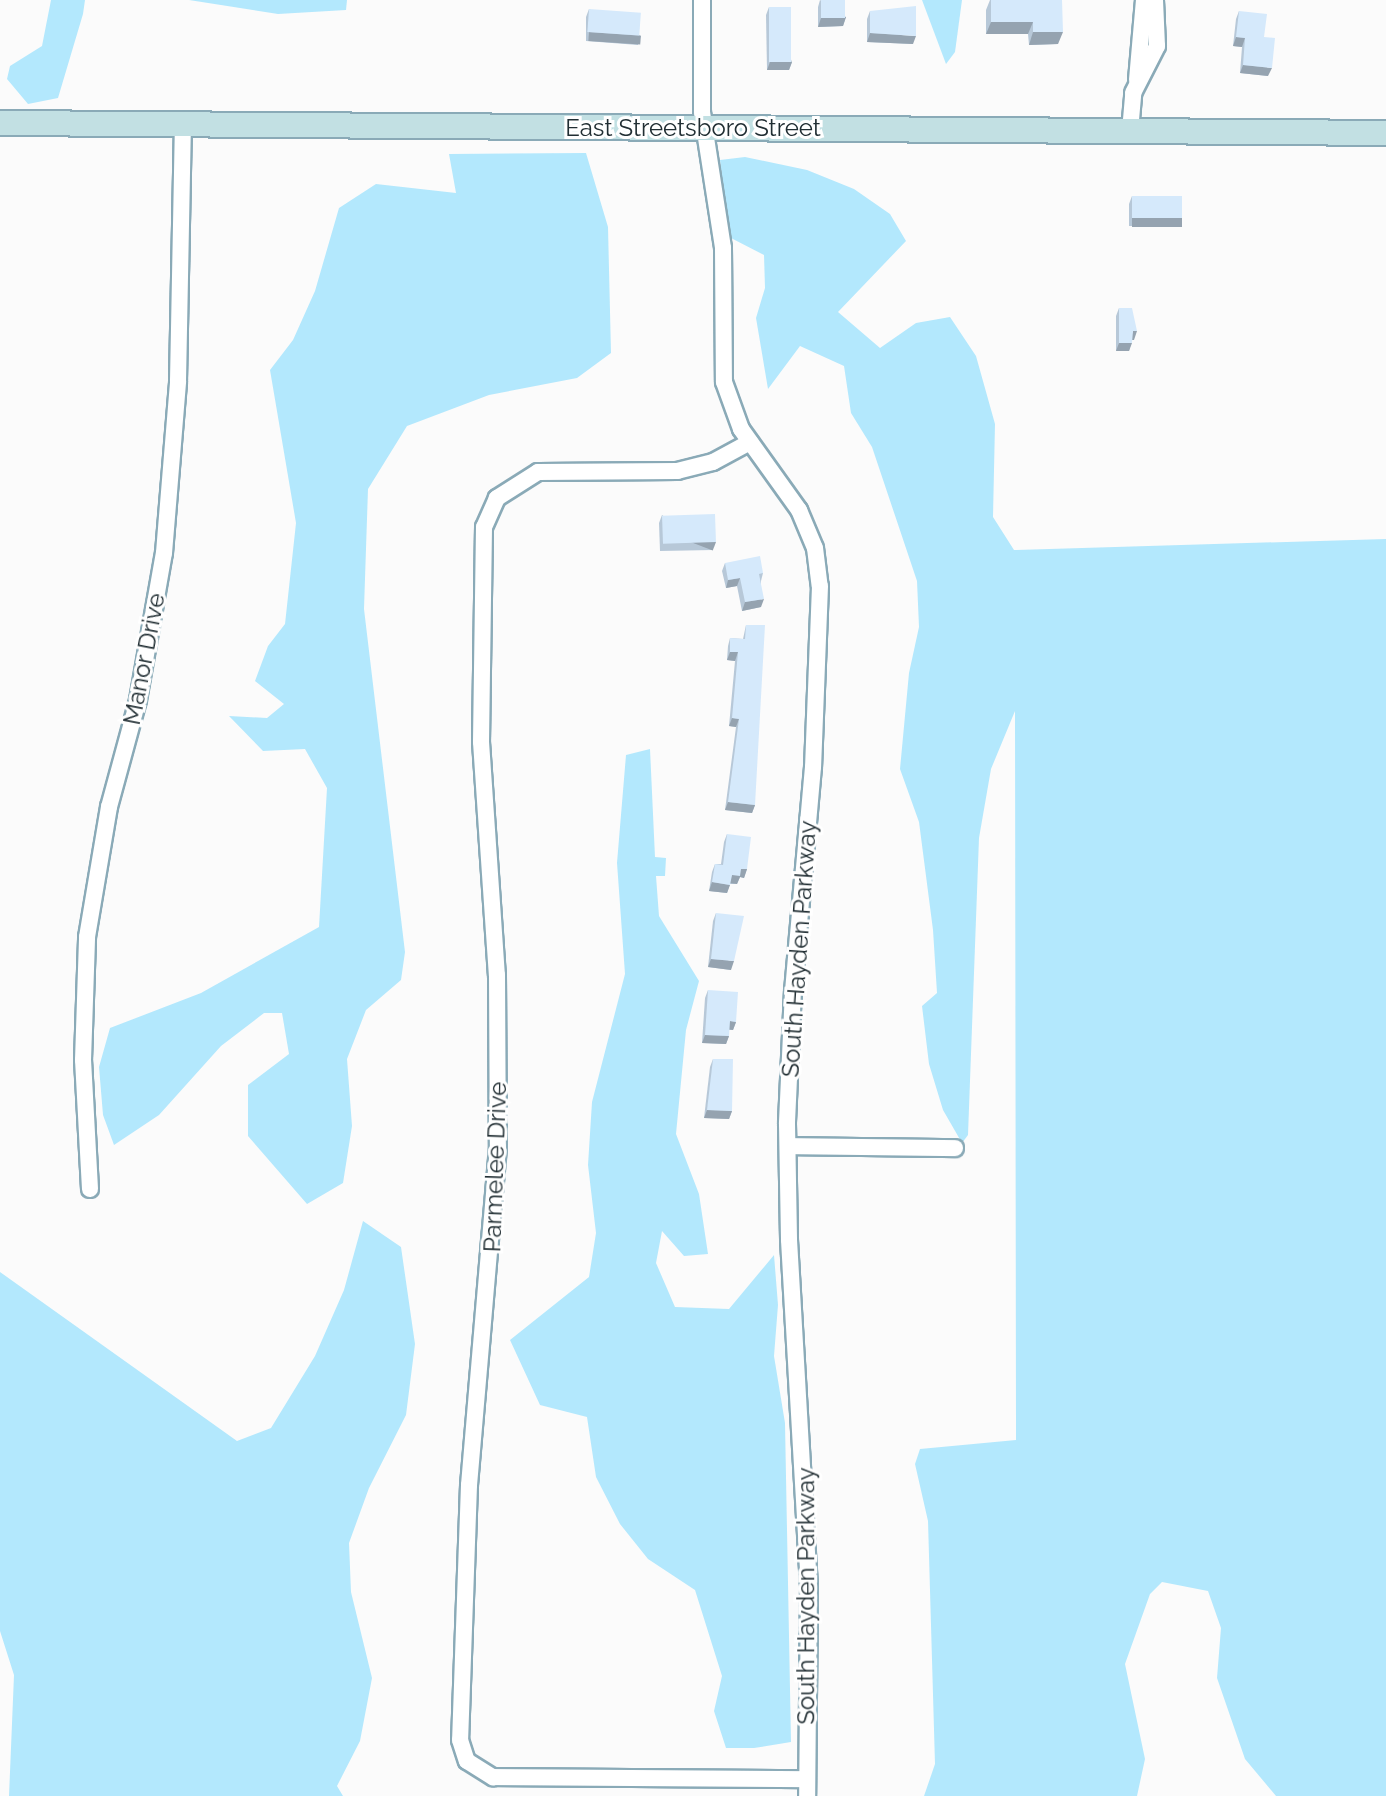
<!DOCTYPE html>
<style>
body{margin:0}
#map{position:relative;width:1386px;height:1796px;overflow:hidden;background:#fbfbfb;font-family:Raleway,sans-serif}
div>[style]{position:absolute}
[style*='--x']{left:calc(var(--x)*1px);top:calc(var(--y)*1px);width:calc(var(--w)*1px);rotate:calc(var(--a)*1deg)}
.green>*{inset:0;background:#b3e8fd}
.roads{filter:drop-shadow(2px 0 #8aaab7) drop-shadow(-2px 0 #8aaab7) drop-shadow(0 2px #8aaab7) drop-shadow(0 -2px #8aaab7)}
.minor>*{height:16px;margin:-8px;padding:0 8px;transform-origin:8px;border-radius:8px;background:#fff}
.secondary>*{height:24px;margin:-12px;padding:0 12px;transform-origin:12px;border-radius:12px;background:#c2e0e3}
.wall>*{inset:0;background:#b7c8d8}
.shaded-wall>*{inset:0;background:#95a3b0;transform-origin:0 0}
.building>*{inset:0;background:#d5e9fb;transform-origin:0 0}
span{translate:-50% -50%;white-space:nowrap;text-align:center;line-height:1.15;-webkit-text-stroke:6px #fff;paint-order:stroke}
.street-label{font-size:24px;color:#212e33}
</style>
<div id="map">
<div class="green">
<i style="clip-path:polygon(51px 0,85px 0,83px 14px,58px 98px,28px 104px,7px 79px,10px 66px,42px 46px)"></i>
<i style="clip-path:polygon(189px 0,347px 0,346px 10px,278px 14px)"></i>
<i style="clip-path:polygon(922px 0,962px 0,955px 52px,946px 64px)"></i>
<i style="clip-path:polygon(586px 153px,608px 227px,611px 353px,577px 378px,489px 395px,407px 426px,368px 489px,364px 609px,405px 952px,401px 980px,366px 1010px,347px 1059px,352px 1126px,343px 1183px,307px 1204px,248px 1136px,248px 1085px,289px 1054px,282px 1013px,264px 1013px,221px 1046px,159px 1115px,114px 1145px,103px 1115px,99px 1067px,110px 1028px,201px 993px,319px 927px,327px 788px,305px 749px,263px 751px,229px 716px,267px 718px,284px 704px,255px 681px,268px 646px,285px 624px,296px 523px,270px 370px,293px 340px,315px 291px,339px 208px,376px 184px,456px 193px,449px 154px)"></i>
<i style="clip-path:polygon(745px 157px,807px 170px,854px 189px,890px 214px,906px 241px,838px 312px,880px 348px,916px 323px,950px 317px,976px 356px,995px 424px,993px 517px,1014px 550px,1386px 539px,1386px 1796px,1276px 1796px,1245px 1759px,1217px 1678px,1221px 1628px,1208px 1591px,1162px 1582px,1150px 1594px,1125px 1664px,1145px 1759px,1137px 1796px,924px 1796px,935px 1764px,928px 1521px,915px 1464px,920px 1449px,1016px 1440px,1015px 711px,991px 769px,979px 838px,968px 1135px,962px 1143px,943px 1110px,929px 1064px,922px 1006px,937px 993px,933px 930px,919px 822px,900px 769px,909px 673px,919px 627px,917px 581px,872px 447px,851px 413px,844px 366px,800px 346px,768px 389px,756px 318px,765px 288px,764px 255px,729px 237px,720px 160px)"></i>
<i style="clip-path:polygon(650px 749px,655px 857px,666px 858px,665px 876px,656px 876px,659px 916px,699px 981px,686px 1030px,676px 1134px,699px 1194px,708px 1254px,684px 1256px,662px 1231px,656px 1263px,675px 1307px,729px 1309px,774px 1255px,778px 1305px,774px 1356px,785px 1423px,791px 1742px,754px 1748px,726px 1748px,714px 1711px,722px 1676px,695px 1590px,648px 1559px,620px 1524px,596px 1477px,587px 1417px,540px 1405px,510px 1340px,589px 1277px,596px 1233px,588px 1165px,592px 1102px,625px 974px,617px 863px,626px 755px)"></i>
<i style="clip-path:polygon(363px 1221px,401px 1247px,415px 1344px,406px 1415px,369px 1488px,349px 1543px,351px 1592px,372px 1678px,360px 1741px,337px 1786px,343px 1796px,9px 1796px,14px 1675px,0 1631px,0 1272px,237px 1441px,271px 1428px,315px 1356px,344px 1290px)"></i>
</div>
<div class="roads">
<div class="minor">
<i style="--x:702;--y:0;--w:112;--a:90"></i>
<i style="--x:702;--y:112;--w:138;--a:81.2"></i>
<i style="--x:723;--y:248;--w:134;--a:89.6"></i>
<i style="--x:724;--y:382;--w:50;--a:70.1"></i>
<i style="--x:741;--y:429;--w:100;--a:54.4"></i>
<i style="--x:799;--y:510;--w:41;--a:67.2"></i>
<i style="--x:815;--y:548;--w:38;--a:83"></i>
<i style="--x:820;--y:586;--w:181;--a:92.2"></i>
<i style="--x:813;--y:767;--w:224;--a:95.1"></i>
<i style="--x:793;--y:990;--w:134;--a:92.6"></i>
<i style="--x:787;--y:1124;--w:116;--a:89"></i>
<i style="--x:789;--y:1240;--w:346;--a:86.7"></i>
<i style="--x:809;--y:1585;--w:211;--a:90.5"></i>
<i style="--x:1137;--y:80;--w:80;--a:-85"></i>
<i style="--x:1130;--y:131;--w:38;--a:-85"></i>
<i style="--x:1133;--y:93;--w:53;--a:-62.9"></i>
<i style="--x:1157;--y:46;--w:46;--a:-92.5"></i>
<i style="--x:750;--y:442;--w:42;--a:151.6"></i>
<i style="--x:713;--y:462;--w:36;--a:166"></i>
<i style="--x:678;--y:471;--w:140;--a:179.6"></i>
<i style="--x:538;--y:472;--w:49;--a:147.6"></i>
<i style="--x:497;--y:498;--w:32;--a:114"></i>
<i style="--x:484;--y:527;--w:215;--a:90.8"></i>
<i style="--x:481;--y:742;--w:234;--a:86.1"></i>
<i style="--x:497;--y:975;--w:172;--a:89.7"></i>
<i style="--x:498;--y:1147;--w:339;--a:94.9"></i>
<i style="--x:469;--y:1485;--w:255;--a:92"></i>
<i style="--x:460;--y:1740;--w:22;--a:72"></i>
<i style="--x:467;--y:1761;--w:31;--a:32"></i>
<i style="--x:493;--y:1777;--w:314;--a:0.4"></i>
<i style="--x:788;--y:1146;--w:167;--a:0.7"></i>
<i style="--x:90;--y:1189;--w:129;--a:-93.1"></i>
<i style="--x:83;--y:1060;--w:123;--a:-88.1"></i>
<i style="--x:87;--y:937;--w:132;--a:-80.4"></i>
<i style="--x:109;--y:807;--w:111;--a:-74.8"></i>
<i style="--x:138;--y:700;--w:149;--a:-80"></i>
<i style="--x:164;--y:553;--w:173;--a:-85.3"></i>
<i style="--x:178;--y:381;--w:256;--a:-88.9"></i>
</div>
<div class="secondary">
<i style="--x:0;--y:123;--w:1386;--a:0.41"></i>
</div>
</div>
<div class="wall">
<i style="clip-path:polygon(820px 0,846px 17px,843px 26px,818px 27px,818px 7px)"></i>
<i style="clip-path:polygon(990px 0,1062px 0,1058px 44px,1029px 45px,1028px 34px,986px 34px,986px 10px)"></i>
<i style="clip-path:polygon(769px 7px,792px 62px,789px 70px,767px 70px,766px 15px)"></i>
<i style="clip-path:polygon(589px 9px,641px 36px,638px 45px,586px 41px,586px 17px)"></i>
<i style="clip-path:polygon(870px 11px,913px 44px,867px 42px,867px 19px)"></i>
<i style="clip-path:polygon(1239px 11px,1264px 37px,1268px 76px,1240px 73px,1242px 47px,1233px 46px,1236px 19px)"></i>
<i style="clip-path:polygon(1132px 196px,1179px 226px,1129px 226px,1129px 204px)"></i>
<i style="clip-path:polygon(1119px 308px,1134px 340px,1132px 340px,1129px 351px,1116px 351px,1116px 316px)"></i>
<i style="clip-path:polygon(662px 515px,713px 550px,660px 551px,659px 523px)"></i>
<i style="clip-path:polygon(725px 563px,763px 573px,761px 581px,761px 607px,742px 611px,737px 586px,726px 588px,722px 571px)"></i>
<i style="clip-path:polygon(746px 625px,755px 805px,752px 813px,725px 810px,736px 727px,729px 726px,735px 661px,727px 660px,728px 646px,730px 638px,743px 639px)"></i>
<i style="clip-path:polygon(727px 834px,747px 869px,744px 878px,740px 877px,737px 884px,730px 884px,727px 893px,709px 891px,712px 872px,715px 864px,721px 864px,724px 842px)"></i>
<i style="clip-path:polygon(716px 913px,731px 970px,708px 967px,713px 921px)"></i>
<i style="clip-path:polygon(708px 990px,736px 1022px,733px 1030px,729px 1030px,729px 1036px,726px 1044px,702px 1043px,705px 998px)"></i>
<i style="clip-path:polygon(713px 1059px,732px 1111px,729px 1119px,704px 1118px,710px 1067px)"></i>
</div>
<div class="shaded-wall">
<i style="clip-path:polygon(846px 17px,843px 26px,818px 27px,821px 18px)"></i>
<i style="clip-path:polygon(991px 22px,1033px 22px,1028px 34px,986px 34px)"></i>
<i style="left:589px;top:32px;width:52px;height:9px;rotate:4deg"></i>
<i style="clip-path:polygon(1033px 32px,1063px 32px,1058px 44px,1029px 45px)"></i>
<i style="clip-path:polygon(870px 33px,916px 36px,913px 44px,867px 42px)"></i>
<i style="clip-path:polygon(1236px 37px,1245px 38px,1242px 47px,1233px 46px)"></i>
<i style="clip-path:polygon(770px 62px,792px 62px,789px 70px,767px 70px)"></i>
<i style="clip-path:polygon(1243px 65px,1272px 68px,1268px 76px,1240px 73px)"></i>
<i style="left:1132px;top:218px;width:50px;height:9px"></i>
<i style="clip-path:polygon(1133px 331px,1137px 331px,1134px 340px,1130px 340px)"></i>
<i style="clip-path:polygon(1119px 343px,1132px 343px,1129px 351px,1116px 351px)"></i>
<i style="left:716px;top:542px;width:9px;height:53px;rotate:111deg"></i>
<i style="clip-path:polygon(740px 578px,737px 586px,726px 588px,728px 580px)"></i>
<i style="clip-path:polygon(764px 599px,761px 607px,742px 611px,745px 602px)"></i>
<i style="clip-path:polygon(730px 652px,738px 652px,735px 661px,727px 660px)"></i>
<i style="clip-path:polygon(732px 718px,739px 719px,736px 727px,729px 726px)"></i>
<i style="clip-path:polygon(728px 802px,755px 805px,752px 813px,725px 810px)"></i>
<i style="clip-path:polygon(741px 869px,747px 869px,744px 878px,740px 877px,737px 884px,729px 883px,732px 875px)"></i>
<i style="clip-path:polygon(712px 882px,730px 885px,727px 893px,709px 891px)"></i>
<i style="clip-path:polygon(711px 959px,734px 961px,731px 970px,708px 967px)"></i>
<i style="clip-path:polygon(730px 1021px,736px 1022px,733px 1030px,726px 1029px)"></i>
<i style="clip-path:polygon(705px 1035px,729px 1036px,726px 1044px,702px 1043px)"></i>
<i style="clip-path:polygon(707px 1110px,732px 1111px,729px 1119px,704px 1118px)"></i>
</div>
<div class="building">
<i style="left:821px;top:0;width:24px;height:18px"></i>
<i style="clip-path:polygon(991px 0,1062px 0,1063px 32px,1033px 32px,1033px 22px,991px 22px)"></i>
<i style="clip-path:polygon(916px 6px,916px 36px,870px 33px,870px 11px)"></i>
<i style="left:769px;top:7px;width:22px;height:55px"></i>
<i style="left:589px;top:9px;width:52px;height:23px;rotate:4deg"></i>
<i style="clip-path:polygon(1239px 11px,1267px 14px,1264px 37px,1275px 38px,1272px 68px,1243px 65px,1245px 38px,1236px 37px)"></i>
<i style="left:1132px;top:196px;width:50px;height:22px"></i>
<i style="clip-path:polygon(1119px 308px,1132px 308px,1137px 331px,1133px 331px,1132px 343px,1119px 343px)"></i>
<i style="left:715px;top:514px;width:28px;height:53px;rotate:88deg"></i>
<i style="clip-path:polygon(760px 556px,763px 573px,759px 574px,764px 599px,745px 602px,740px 578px,728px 580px,725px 563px)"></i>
<i style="clip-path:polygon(746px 625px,765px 625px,755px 805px,728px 802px,739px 719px,732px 718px,738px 652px,730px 652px,730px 638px,745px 639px)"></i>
<i style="clip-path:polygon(727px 834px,751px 837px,747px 869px,741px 869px,740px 876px,732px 875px,730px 885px,712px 882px,715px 864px,723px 865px)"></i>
<i style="clip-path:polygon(716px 913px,744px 916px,734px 961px,711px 959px)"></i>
<i style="clip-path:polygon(708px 990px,738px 992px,736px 1022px,730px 1021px,729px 1036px,705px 1035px)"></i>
<i style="clip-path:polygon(713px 1059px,733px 1059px,732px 1111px,707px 1110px)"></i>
</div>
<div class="street-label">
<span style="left:693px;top:128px">East Streetsboro Street</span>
<span style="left:144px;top:659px;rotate:-79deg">Manor Drive</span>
<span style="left:799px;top:949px;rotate:-86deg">South Hayden Parkway</span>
<span style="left:495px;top:1167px;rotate:-88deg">Parmelee Drive</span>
<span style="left:806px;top:1596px;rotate:-90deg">South Hayden Parkway</span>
</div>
</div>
